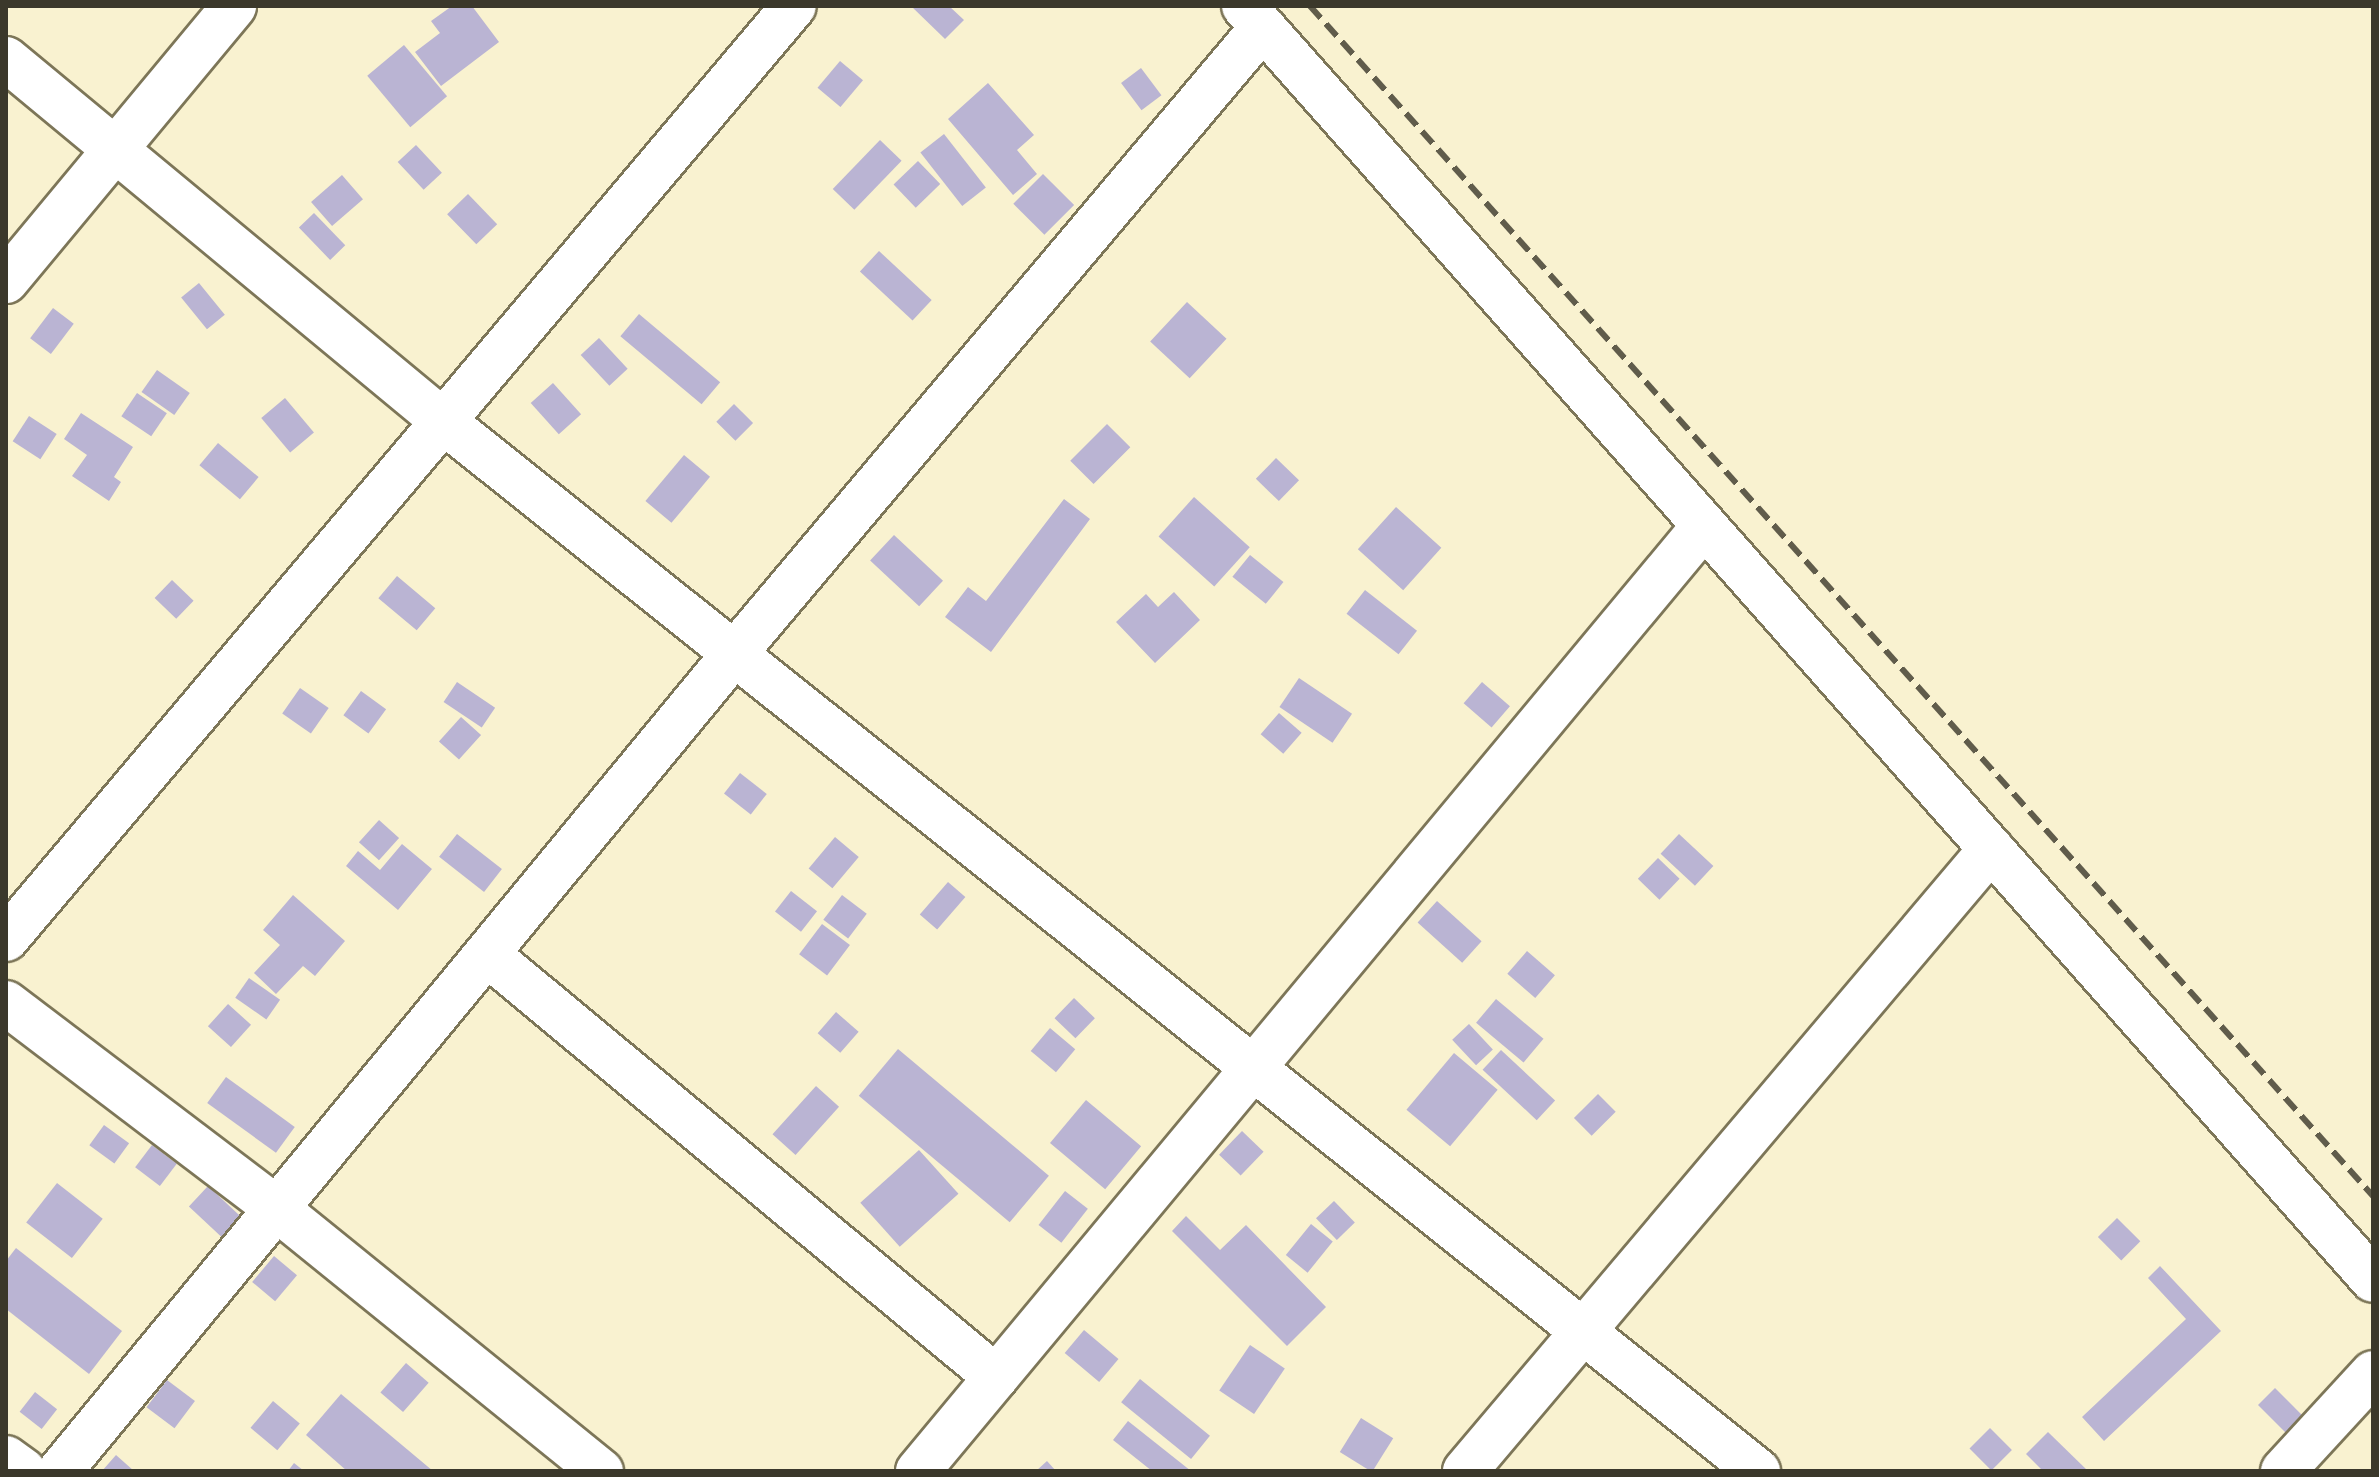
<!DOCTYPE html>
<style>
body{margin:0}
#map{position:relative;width:2379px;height:1477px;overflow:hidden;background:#f9f2d0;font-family:"Space Grotesk",sans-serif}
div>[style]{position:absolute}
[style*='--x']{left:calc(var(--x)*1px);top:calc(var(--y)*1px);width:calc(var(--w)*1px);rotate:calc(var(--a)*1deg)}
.building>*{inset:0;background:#bab4d3;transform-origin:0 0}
.roads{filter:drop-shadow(2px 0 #7d7658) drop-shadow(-2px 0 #7d7658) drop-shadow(0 2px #7d7658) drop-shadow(0 -2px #7d7658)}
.street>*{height:44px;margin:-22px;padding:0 22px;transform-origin:22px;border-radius:22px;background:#fff}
.rail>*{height:6px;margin-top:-3px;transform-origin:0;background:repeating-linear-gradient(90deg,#605c4b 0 16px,transparent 0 24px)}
span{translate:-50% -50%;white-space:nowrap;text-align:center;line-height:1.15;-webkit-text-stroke:6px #fff;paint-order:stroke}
.frame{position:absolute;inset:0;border:8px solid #3b382b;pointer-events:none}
</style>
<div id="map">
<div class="building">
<i style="clip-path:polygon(452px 6px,472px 6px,499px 42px,441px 86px,415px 52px,440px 33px,431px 21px)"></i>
<i style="clip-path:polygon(911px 6px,949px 6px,964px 20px,945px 39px)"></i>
<i style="left:404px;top:45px;width:67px;height:48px;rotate:50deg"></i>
<i style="left:840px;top:61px;width:30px;height:35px;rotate:40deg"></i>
<i style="left:1141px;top:68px;width:34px;height:25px;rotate:53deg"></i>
<i style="clip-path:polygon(988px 83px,1034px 135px,1017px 150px,1037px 174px,1013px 195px,948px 119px)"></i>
<i style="left:944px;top:134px;width:68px;height:30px;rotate:52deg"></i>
<i style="left:880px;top:140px;width:30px;height:68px;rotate:44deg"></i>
<i style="left:416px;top:145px;width:38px;height:25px;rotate:47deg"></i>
<i style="left:918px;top:161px;width:32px;height:34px;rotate:46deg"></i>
<i style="left:1043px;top:174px;width:44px;height:42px;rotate:45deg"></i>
<i style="left:342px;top:175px;width:32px;height:41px;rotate:49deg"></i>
<i style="left:468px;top:194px;width:42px;height:29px;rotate:46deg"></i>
<i style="left:314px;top:213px;width:45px;height:21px;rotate:46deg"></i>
<i style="left:879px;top:251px;width:72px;height:28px;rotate:43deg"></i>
<i style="left:199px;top:283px;width:41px;height:23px;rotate:51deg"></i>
<i style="left:1187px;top:302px;width:54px;height:54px;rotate:43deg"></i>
<i style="left:53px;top:308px;width:26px;height:38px;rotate:37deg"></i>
<i style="left:639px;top:314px;width:106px;height:29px;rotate:40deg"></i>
<i style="left:599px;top:338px;width:42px;height:25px;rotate:47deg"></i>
<i style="left:157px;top:370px;width:40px;height:27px;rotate:35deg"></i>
<i style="left:553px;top:383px;width:42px;height:30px;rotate:48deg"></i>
<i style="left:137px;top:393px;width:36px;height:28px;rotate:34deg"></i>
<i style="left:285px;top:398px;width:45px;height:31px;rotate:50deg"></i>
<i style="left:734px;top:404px;width:27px;height:25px;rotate:45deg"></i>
<i style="clip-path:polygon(81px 413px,133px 447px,114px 477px,121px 482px,109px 501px,72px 476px,87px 455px,64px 439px)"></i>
<i style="left:29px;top:416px;width:33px;height:30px;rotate:33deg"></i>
<i style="left:1107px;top:424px;width:33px;height:52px;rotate:45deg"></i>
<i style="left:218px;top:443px;width:53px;height:29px;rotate:40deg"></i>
<i style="left:684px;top:455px;width:34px;height:60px;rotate:40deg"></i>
<i style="left:1276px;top:458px;width:32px;height:29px;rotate:44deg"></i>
<i style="left:1194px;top:497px;width:75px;height:53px;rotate:42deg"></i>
<i style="clip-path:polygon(1064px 499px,1090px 519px,991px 652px,945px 617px,968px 587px,986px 601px)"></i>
<i style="left:1396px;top:507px;width:61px;height:57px;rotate:42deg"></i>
<i style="left:894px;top:535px;width:67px;height:35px;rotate:43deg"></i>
<i style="left:1250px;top:555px;width:43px;height:28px;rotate:39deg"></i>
<i style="left:397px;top:576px;width:50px;height:29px;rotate:40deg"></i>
<i style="left:172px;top:580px;width:30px;height:25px;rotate:44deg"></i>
<i style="left:1365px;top:590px;width:66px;height:30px;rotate:38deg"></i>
<i style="clip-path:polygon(1174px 592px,1200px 620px,1155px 663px,1116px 622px,1146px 594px,1158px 607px)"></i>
<i style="left:1299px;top:678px;width:64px;height:35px;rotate:34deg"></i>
<i style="left:457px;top:682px;width:46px;height:24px;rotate:34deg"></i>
<i style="left:1482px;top:682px;width:37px;height:28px;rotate:41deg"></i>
<i style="left:300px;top:688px;width:35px;height:31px;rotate:35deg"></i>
<i style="left:361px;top:691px;width:31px;height:30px;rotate:36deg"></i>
<i style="left:1279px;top:713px;width:30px;height:28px;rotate:41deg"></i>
<i style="left:461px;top:717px;width:27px;height:33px;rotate:42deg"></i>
<i style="left:740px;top:773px;width:34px;height:26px;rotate:38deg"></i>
<i style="left:379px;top:820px;width:27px;height:30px;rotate:42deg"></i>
<i style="left:457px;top:834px;width:57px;height:29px;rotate:38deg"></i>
<i style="left:1679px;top:834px;width:47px;height:27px;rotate:43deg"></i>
<i style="left:835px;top:837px;width:31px;height:41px;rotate:40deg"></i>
<i style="clip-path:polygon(402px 844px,432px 869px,398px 910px,346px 866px,358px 851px,380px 870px)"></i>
<i style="left:1658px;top:858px;width:30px;height:29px;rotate:44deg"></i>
<i style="left:948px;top:882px;width:23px;height:43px;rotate:41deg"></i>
<i style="left:791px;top:891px;width:33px;height:26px;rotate:38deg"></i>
<i style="clip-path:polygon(293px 895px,345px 941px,315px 976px,303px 966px,276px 994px,254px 973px,280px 945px,263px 930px)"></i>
<i style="left:842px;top:895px;width:31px;height:31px;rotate:37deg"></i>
<i style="left:1437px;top:901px;width:60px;height:29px;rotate:42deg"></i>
<i style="left:822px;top:924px;width:35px;height:38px;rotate:37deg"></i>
<i style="left:1527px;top:951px;width:37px;height:30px;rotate:41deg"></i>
<i style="left:249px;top:978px;width:38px;height:24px;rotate:35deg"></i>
<i style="left:1074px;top:998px;width:29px;height:28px;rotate:44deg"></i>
<i style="left:1496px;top:999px;width:62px;height:31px;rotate:40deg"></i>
<i style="left:228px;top:1004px;width:31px;height:30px;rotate:42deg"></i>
<i style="left:836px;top:1012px;width:30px;height:28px;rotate:41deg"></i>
<i style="left:1469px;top:1024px;width:35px;height:23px;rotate:47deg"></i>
<i style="left:1050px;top:1028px;width:33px;height:30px;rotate:40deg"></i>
<i style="left:898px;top:1049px;width:197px;height:61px;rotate:40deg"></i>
<i style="left:1501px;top:1050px;width:74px;height:27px;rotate:43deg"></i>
<i style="left:1454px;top:1053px;width:57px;height:74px;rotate:40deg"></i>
<i style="left:226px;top:1077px;width:85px;height:32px;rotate:36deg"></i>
<i style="left:816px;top:1086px;width:31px;height:65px;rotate:42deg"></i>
<i style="left:1598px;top:1094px;width:25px;height:34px;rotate:45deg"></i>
<i style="left:1086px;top:1100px;width:72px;height:56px;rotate:40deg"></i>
<i style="left:104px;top:1125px;width:31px;height:25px;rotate:36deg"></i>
<i style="left:1242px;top:1131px;width:30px;height:33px;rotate:44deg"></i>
<i style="left:152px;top:1145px;width:31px;height:28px;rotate:37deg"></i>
<i style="left:919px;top:1150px;width:59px;height:79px;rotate:48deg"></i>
<i style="left:57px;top:1183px;width:58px;height:50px;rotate:38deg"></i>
<i style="left:208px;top:1186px;width:45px;height:28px;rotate:43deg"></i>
<i style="left:1065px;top:1191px;width:29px;height:43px;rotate:38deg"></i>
<i style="left:1334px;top:1201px;width:30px;height:25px;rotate:46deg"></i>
<i style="clip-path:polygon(1186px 1216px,1220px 1250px,1246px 1225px,1326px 1307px,1287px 1346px,1172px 1231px)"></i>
<i style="left:2117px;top:1218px;width:33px;height:27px;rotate:45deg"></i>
<i style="left:1311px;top:1224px;width:28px;height:40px;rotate:39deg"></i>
<i style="clip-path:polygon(16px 1248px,122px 1331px,89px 1374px,6px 1309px,6px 1261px)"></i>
<i style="left:274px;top:1256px;width:30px;height:34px;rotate:40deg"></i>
<i style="clip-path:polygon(2160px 1266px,2221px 1331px,2104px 1441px,2082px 1417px,2186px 1319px,2148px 1278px)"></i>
<i style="left:1084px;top:1330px;width:45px;height:30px;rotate:40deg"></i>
<i style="left:1250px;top:1345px;width:42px;height:55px;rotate:34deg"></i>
<i style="left:406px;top:1363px;width:30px;height:39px;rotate:41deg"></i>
<i style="left:1140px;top:1379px;width:90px;height:30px;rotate:39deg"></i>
<i style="left:167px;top:1380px;width:35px;height:34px;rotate:37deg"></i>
<i style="left:2275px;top:1388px;width:61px;height:24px;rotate:45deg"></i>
<i style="left:35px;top:1392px;width:28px;height:25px;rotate:38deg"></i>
<i style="clip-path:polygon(341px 1394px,433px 1471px,347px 1471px,306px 1435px)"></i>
<i style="left:273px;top:1401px;width:35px;height:35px;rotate:40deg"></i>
<i style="left:1361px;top:1418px;width:38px;height:40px;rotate:32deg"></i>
<i style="clip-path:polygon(1128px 1421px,1191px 1471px,1152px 1471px,1113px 1440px)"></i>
<i style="left:1990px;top:1428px;width:31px;height:29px;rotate:45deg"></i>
<i style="clip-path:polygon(2048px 1432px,2088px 1471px,2043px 1471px,2026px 1454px)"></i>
<i style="clip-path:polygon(116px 1455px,134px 1471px,102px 1471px)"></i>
<i style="clip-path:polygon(1047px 1461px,1056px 1471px,1036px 1471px)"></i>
<i style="clip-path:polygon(294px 1463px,304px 1471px,288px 1471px)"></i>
</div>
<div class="roads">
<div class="street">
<i style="--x:1244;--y:6;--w:1702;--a:48.45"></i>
<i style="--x:6;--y:59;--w:567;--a:39.64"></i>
<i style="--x:443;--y:421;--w:1683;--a:38.61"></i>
<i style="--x:6;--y:281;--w:357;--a:-50.3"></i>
<i style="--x:6;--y:939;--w:1221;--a:-49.82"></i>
<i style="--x:487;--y:954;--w:662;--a:39.73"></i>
<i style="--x:6;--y:1003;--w:340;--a:37.2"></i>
<i style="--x:277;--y:1209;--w:417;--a:39"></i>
<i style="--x:6;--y:1458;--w:22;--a:36"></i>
<i style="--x:60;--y:1471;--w:1059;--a:-50.48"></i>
<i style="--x:734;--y:654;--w:820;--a:-49.85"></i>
<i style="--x:918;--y:1471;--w:1229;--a:-50.25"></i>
<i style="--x:1465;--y:1471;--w:815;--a:-49.78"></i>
<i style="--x:2283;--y:1471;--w:133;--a:-47.4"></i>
</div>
</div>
<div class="rail">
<i style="--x:1310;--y:6;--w:1596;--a:48.23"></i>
</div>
<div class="frame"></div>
</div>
